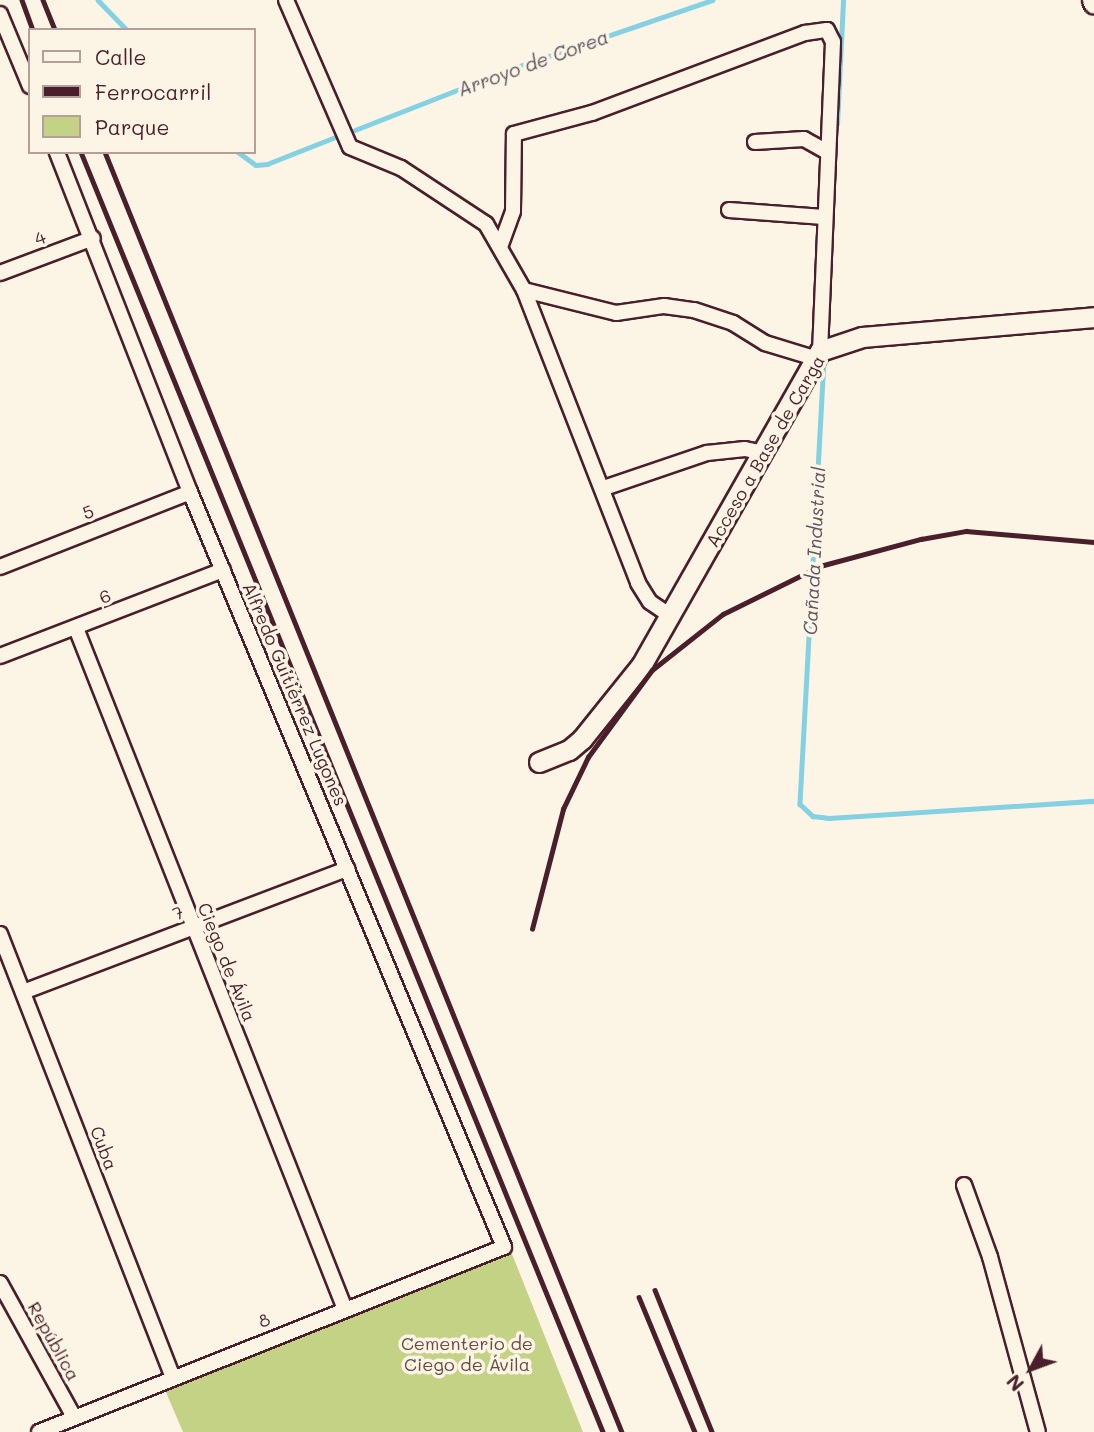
<!DOCTYPE html>
<meta charset="utf-8">
<style>
body{margin:0}
#map{position:relative;width:1094px;height:1432px;overflow:hidden;background:#fcf5e5;font-family:Mali,sans-serif}
div>[style]{position:absolute}
[style*='--x']{left:calc(var(--x)*1px);top:calc(var(--y)*1px);width:calc(var(--w)*1px);rotate:calc(var(--a)*1deg)}
.green>*{inset:0;background:#c4d286}
.stream>*{height:4.5px;margin:-2.25px;padding:0 2.25px;transform-origin:2.25px;border-radius:2.25px;background:#83d1e2}
.roads{filter:drop-shadow(2px 0 #4a1f2b) drop-shadow(-2px 0 #4a1f2b) drop-shadow(0 2px #4a1f2b) drop-shadow(0 -2px #4a1f2b)}
.street>*{height:14px;margin:-7px;padding:0 7px;transform-origin:7px;border-radius:7px;background:#fcf5e5}
.secondary>*{height:19px;margin:-9.5px;padding:0 9.5px;transform-origin:9.5px;border-radius:9.5px;background:#fcf5e5}
.rail>*{height:4.5px;margin:-2.25px;padding:0 2.25px;transform-origin:2.25px;border-radius:2.25px;background:#4a1f2b}
span{translate:-50% -50%;white-space:nowrap;text-align:center;line-height:1.15;-webkit-text-stroke:7px #fcf5e5;paint-order:stroke}
.street-label{font-size:18px;color:#4a1f2b}
.park-label{font-size:18px;color:#684c42}
.water-label{font-size:19px;color:#5b5462;font-style:italic}
.legend{position:absolute;left:28px;top:28px;width:228px;height:126px;box-sizing:border-box;background:#fcf5e5;border:2px solid #b59f9b;margin:0;padding:9px 12px;list-style:none;font-size:21px;color:#4a1f2b}
.legend li{display:flex;align-items:center;gap:14px;height:35px}
.legend b{width:35px;border:2px solid #b59f9b}
.north{position:absolute;left:996px;top:1334px;width:70px;height:70px;-webkit-text-stroke:5px #fcf5e5;paint-order:stroke;rotate:229deg;font-size:19px;font-weight:700;line-height:28px;text-align:center;color:#4a1f2b}
.north::after{content:'';display:block;margin:auto;width:24px;height:32px;background:#4a1f2b;clip-path:polygon(50% 0,100% 100%,50% 72%,0 100%)}
</style>
<div id="map">
<div class="green">
<i style="clip-path:polygon(512px 1254px,583px 1432px,183px 1432px,165px 1390px)"></i>
</div>
<div class="stream">
<i style="--x:98;--y:0;--w:42;--a:46"></i>
<i style="--x:837;--y:124;--w:124;--a:-87.2"></i>
<i style="--x:355;--y:130;--w:164;--a:-21.4"></i>
<i style="--x:508;--y:70;--w:216;--a:-18.9"></i>
<i style="--x:238;--y:152;--w:22;--a:36"></i>
<i style="--x:256;--y:165;--w:11;--a:-5"></i>
<i style="--x:267;--y:164;--w:71;--a:-21.5"></i>
<i style="--x:824;--y:360;--w:445;--a:93.1"></i>
<i style="--x:800;--y:804;--w:18;--a:43"></i>
<i style="--x:813;--y:816;--w:16;--a:7"></i>
<i style="--x:829;--y:818;--w:266;--a:-3.7"></i>
</div>
<div class="roads">
<div class="street">
<i style="--x:286;--y:0;--w:160;--a:66.5"></i>
<i style="--x:350;--y:147;--w:55;--a:22.4"></i>
<i style="--x:401;--y:168;--w:102;--a:33.4"></i>
<i style="--x:486;--y:224;--w:76;--a:60.1"></i>
<i style="--x:524;--y:290;--w:314;--a:68.7"></i>
<i style="--x:638;--y:583;--w:22;--a:58"></i>
<i style="--x:650;--y:602;--w:25;--a:34"></i>
<i style="--x:0;--y:14;--w:78;--a:67.4"></i>
<i style="--x:755;--y:142;--w:49;--a:-3.5"></i>
<i style="--x:804;--y:139;--w:26;--a:29"></i>
<i style="--x:729;--y:210;--w:95;--a:4.2"></i>
<i style="--x:500;--y:247;--w:38;--a:-70"></i>
<i style="--x:513;--y:211;--w:77;--a:-89.3"></i>
<i style="--x:514;--y:134;--w:81;--a:-15.1"></i>
<i style="--x:592;--y:113;--w:228;--a:-20.6"></i>
<i style="--x:805;--y:33;--w:22;--a:-8"></i>
<i style="--x:827;--y:30;--w:13;--a:63"></i>
<i style="--x:833;--y:42;--w:309;--a:92.4"></i>
<i style="--x:0;--y:273;--w:99;--a:-20.6"></i>
<i style="--x:524;--y:290;--w:95;--a:14"></i>
<i style="--x:616;--y:313;--w:49;--a:-8.3"></i>
<i style="--x:664;--y:306;--w:30;--a:8"></i>
<i style="--x:694;--y:310;--w:41;--a:18.4"></i>
<i style="--x:733;--y:323;--w:38;--a:32"></i>
<i style="--x:765;--y:343;--w:51;--a:17"></i>
<i style="--x:604;--y:488;--w:109;--a:-18.8"></i>
<i style="--x:707;--y:453;--w:38;--a:-6"></i>
<i style="--x:745;--y:449;--w:19;--a:12"></i>
<i style="--x:0;--y:567;--w:204;--a:-21.5"></i>
<i style="--x:76;--y:628;--w:732;--a:68.45"></i>
<i style="--x:0;--y:656;--w:239;--a:-21.1"></i>
<i style="--x:0;--y:934;--w:476;--a:68.7"></i>
<i style="--x:23;--y:992;--w:347;--a:-20.8"></i>
<i style="--x:964;--y:1185;--w:77;--a:70.1"></i>
<i style="--x:990;--y:1257;--w:181;--a:74.7"></i>
<i style="--x:0;--y:1283;--w:153;--a:61.1"></i>
<i style="--x:39;--y:1432;--w:500;--a:-21.7"></i>
<i style="--x:504;--y:1247;--w:818;--a:-112.58"></i>
<i style="--x:190;--y:492;--w:365;--a:-111.4"></i>
</div>
<div class="secondary">
<i style="--x:1092;--y:0;--w:4;--a:63"></i>
<i style="--x:539;--y:762;--w:32;--a:-22"></i>
<i style="--x:569;--y:750;--w:17;--a:-40"></i>
<i style="--x:582;--y:739;--w:96;--a:-51.3"></i>
<i style="--x:642;--y:664;--w:360;--a:-60.4"></i>
<i style="--x:820;--y:351;--w:44;--a:-18.4"></i>
<i style="--x:862;--y:337;--w:233;--a:-4.9"></i>
</div>
</div>
<div class="rail">
<i style="--x:22;--y:0;--w:32;--a:70"></i>
<i style="--x:43;--y:0;--w:32;--a:68"></i>
<i style="--x:81;--y:152;--w:1382;--a:67.81"></i>
<i style="--x:105;--y:152;--w:1380;--a:68.01"></i>
<i style="--x:532;--y:929;--w:124;--a:-75.5"></i>
<i style="--x:563;--y:809;--w:58;--a:-64.3"></i>
<i style="--x:588;--y:757;--w:108;--a:-53.7"></i>
<i style="--x:652;--y:670;--w:90;--a:-38.3"></i>
<i style="--x:723;--y:614;--w:108;--a:-26.3"></i>
<i style="--x:820;--y:566;--w:105;--a:-15"></i>
<i style="--x:921;--y:539;--w:46;--a:-10.1"></i>
<i style="--x:966;--y:531;--w:128;--a:4.9"></i>
<i style="--x:655;--y:1290;--w:153;--a:68.1"></i>
<i style="--x:639;--y:1297;--w:146;--a:67.5"></i>
</div>
<div class="street-label">
<span style="left:40px;top:238px;rotate:-21deg">4</span>
<span style="left:765px;top:451px;rotate:-60deg">Acceso a Base de Carga</span>
<span style="left:88px;top:512px;rotate:-21deg">5</span>
<span style="left:105px;top:596px;rotate:-21deg">6</span>
<span style="left:295px;top:694px;rotate:67deg">Alfredo Guitiérrez Lugones</span>
<span style="left:178px;top:913px;rotate:-21deg">7</span>
<span style="left:227px;top:962px;rotate:68deg">Ciego de Ávila</span>
<span style="left:104px;top:1148px;rotate:69deg">Cuba</span>
<span style="left:264px;top:1320px;rotate:-22deg">8</span>
<span style="left:54px;top:1341px;rotate:61deg">República</span>
</div>
<div class="park-label">
<span style="left:467px;top:1354px">Cementerio de<br>Ciego de Ávila</span>
</div>
<div class="water-label">
<span style="left:533px;top:63px;rotate:-20deg">Arroyo de Corea</span>
<span style="left:814px;top:551px;rotate:-87deg">Cañada Industrial</span>
</div>
<ul class="legend">
<li><b style="height:9px;background:#fcf5e5"></b>Calle</li>
<li><b style="height:9px;background:#4a1f2b"></b>Ferrocarril</li>
<li><b style="height:19px;background:#c4d286"></b>Parque</li>
</ul>
<div class="north">N</div>
</div>
